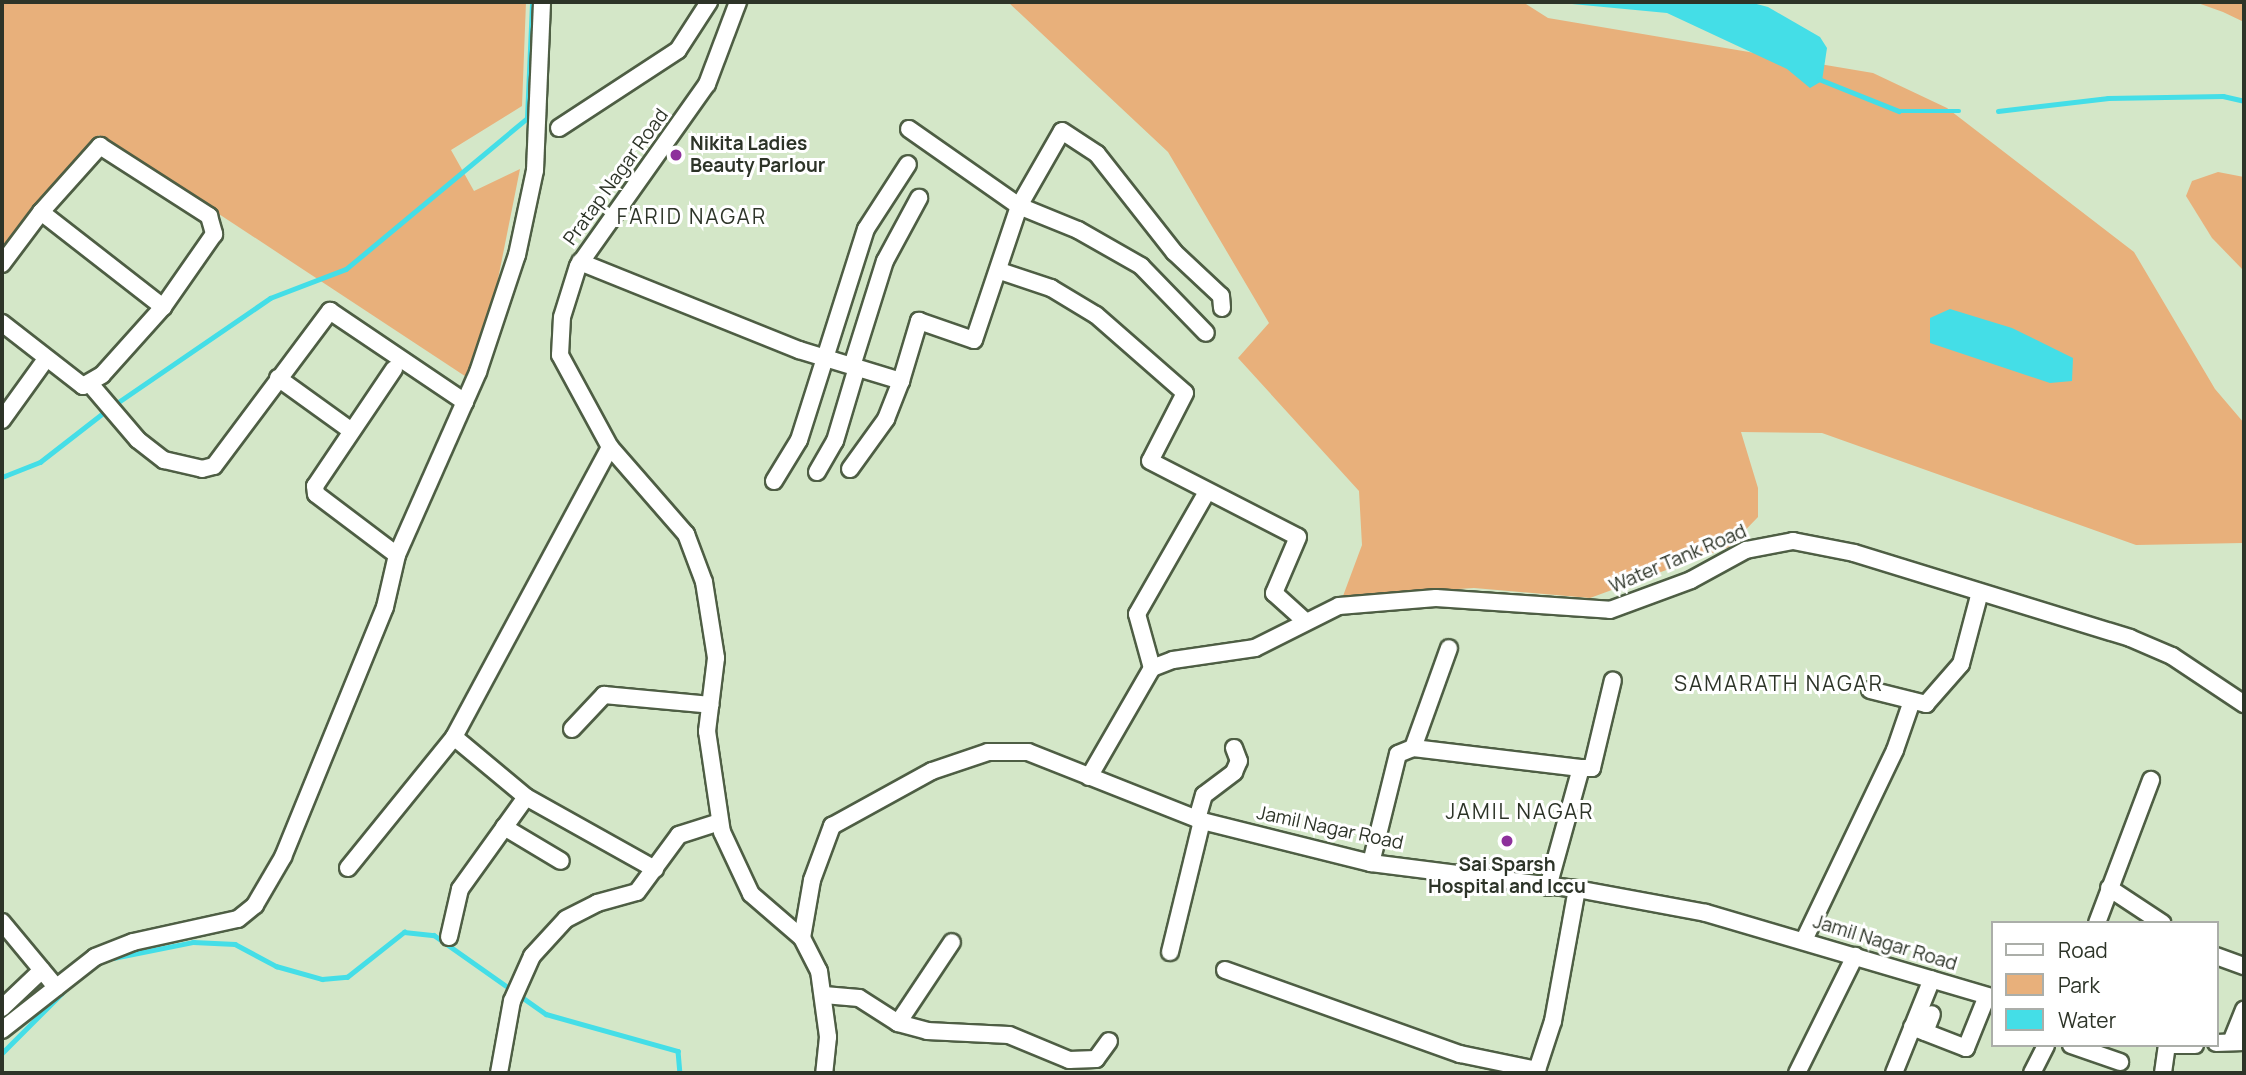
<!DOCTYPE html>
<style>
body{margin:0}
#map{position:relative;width:2246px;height:1075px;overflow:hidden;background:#d4e7c8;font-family:Manrope,sans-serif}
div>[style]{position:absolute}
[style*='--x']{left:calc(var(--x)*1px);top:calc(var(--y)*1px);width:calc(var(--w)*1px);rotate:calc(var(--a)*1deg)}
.green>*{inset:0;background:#e8b07b}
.water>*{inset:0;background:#44dee7}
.stream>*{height:4.5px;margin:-2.25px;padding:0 2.25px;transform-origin:2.25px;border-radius:2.25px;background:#44dee7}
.roads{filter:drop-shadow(2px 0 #4e5e44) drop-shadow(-2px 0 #4e5e44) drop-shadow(0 2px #4e5e44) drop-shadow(0 -2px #4e5e44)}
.minor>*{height:16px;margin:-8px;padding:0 8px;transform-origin:8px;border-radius:8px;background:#fff}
.dots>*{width:19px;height:19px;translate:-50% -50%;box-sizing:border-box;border:4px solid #fff;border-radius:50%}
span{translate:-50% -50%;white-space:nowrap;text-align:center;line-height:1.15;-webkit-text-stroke:6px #fff;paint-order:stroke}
.poi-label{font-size:19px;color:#2d3428;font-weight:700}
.left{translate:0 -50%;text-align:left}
.street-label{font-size:19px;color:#2d3428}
.neighbourhood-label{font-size:21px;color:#2d3428;letter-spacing:2px}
.frame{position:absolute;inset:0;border:4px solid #2d3428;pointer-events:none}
.legend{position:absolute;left:1991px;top:921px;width:228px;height:126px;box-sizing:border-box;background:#fff;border:2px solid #abaea9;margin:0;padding:9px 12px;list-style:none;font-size:21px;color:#2d3428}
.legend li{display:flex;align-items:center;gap:14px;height:35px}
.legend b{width:35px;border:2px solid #abaea9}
</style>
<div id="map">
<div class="green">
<i style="clip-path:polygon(2px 2px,526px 2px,522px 106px,451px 150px,474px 191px,520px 169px,477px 384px,99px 135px,2px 253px)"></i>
<i style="clip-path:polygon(1008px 2px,1523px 2px,1548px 18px,1873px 73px,1947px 108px,2134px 252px,2215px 389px,2244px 423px,2243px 543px,2136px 545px,1822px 433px,1741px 432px,1758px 488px,1758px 517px,1729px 547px,1590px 598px,1474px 588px,1343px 596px,1362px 545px,1359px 491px,1238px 358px,1269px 323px,1168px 152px)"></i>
<i style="clip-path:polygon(2195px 2px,2244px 2px,2244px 22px,2223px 12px)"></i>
<i style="clip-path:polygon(2218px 172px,2244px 177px,2244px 271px,2212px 238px,2186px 196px,2192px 181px)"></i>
</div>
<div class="water">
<i style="clip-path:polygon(1551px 2px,1749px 2px,1768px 7px,1820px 37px,1827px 48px,1822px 81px,1810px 88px,1787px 69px,1667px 13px)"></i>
<i style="clip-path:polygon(1950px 309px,2012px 328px,2073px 358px,2072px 381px,2050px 383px,1930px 343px,1930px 318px)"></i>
</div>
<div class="stream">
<i style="--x:1819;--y:79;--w:86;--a:21.8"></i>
<i style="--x:1899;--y:111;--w:60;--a:0"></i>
<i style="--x:1998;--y:111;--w:111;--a:-6.7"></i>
<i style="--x:2108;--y:98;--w:115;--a:-1"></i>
<i style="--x:2223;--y:96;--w:22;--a:13"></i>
<i style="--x:114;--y:405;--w:189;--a:-34.4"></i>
<i style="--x:270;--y:298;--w:81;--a:-20.9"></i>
<i style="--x:346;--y:269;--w:236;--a:-39.8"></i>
<i style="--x:527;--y:118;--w:116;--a:-87.5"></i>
<i style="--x:2;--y:477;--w:41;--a:-21.5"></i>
<i style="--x:40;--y:462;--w:85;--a:-37.8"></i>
<i style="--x:113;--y:958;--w:82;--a:-11.3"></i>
<i style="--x:193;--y:942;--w:42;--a:2.7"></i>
<i style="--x:235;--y:944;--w:47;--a:28.2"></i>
<i style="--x:276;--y:966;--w:48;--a:15.8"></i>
<i style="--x:322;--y:979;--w:25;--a:-5"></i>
<i style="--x:347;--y:977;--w:73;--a:-38.3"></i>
<i style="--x:404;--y:932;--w:30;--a:6"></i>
<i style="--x:434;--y:935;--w:137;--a:35.2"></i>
<i style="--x:546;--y:1014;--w:137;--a:15.7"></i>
<i style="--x:678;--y:1051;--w:22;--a:85"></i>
<i style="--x:2;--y:1053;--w:91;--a:-45"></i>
</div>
<div class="roads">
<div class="minor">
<i style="--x:738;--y:2;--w:88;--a:110.7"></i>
<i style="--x:707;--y:84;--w:223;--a:125.3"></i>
<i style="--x:578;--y:266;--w:53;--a:107.4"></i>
<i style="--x:562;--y:317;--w:38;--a:93"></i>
<i style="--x:560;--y:355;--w:105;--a:61.5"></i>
<i style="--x:610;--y:447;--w:116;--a:48.9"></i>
<i style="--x:686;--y:534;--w:51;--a:69.4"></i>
<i style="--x:704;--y:582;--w:77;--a:81"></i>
<i style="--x:716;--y:658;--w:74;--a:97"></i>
<i style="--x:707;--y:731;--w:102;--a:81.6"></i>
<i style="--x:722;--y:832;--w:68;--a:64.9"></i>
<i style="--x:751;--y:894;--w:67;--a:40.8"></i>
<i style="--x:802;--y:938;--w:37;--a:63"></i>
<i style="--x:819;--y:971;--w:67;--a:82.2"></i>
<i style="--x:828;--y:1037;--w:36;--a:96"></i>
<i style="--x:559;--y:128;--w:142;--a:-33.2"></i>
<i style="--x:678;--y:50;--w:57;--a:-57.1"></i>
<i style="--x:909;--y:129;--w:134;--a:35"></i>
<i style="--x:1019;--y:206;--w:64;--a:22.1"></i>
<i style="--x:1078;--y:230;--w:73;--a:29.7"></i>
<i style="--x:1141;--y:266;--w:93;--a:45.9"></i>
<i style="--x:41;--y:212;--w:89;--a:-48.2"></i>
<i style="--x:100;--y:146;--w:130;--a:32.7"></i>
<i style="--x:209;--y:216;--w:19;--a:74"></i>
<i style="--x:214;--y:234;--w:89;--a:124.9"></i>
<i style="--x:580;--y:262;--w:236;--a:21.9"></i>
<i style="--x:799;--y:350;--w:107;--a:16.9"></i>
<i style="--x:901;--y:381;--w:63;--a:-73.3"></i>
<i style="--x:919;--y:321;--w:58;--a:19.1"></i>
<i style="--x:974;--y:340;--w:141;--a:-71.4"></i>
<i style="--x:1019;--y:206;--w:86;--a:-60.2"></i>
<i style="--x:1062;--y:131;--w:42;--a:33.3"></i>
<i style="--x:1097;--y:154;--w:125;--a:51.8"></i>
<i style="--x:1174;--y:252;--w:64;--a:43.1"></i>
<i style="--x:1221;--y:296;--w:12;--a:85"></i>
<i style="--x:2;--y:264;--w:65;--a:-53.1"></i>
<i style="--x:41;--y:212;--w:155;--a:37.9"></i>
<i style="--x:163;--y:307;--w:91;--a:131.9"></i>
<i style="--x:102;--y:375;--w:22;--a:150"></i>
<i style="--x:83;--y:386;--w:103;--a:-142.1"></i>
<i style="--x:1000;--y:271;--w:54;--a:18.4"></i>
<i style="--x:1051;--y:288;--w:52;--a:31"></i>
<i style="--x:1096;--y:315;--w:118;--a:41.2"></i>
<i style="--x:1185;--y:393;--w:76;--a:117.2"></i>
<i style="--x:1150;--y:461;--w:166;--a:27.2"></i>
<i style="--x:1298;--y:537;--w:61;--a:113.2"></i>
<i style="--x:1274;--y:593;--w:42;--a:42.1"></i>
<i style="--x:852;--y:366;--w:110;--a:-72.6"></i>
<i style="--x:885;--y:261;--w:72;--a:-61.6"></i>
<i style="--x:394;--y:369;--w:141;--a:124"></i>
<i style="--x:315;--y:486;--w:8;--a:83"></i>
<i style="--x:316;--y:494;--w:101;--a:37"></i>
<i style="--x:278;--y:378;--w:89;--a:35.8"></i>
<i style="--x:91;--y:385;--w:72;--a:49.5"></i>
<i style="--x:138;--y:440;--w:33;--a:38"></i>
<i style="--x:164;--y:460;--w:39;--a:13"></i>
<i style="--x:202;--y:469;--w:12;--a:-14"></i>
<i style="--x:214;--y:466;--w:194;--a:-53.2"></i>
<i style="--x:330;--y:311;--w:163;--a:34"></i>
<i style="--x:2;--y:420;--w:75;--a:-54.2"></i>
<i style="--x:850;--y:469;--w:62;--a:-54.2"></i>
<i style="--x:886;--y:419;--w:41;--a:-68.5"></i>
<i style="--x:817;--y:472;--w:36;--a:-60"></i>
<i style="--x:835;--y:441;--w:77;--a:-73.4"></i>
<i style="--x:774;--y:481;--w:48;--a:-58.6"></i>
<i style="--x:799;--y:440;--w:221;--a:-72.4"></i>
<i style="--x:866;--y:229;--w:77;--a:-57.1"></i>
<i style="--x:1152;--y:668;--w:56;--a:-105.5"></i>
<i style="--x:1137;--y:614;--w:141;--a:-60.2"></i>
<i style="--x:1870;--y:690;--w:58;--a:14"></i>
<i style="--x:1926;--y:704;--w:53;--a:-48.8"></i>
<i style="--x:1961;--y:664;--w:74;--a:-75.2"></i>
<i style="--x:572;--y:729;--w:47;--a:-46.7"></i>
<i style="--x:604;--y:695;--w:107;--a:5.3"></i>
<i style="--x:454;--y:737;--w:94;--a:39.8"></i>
<i style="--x:526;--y:797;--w:148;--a:29.2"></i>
<i style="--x:1413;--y:748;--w:106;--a:-70.2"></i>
<i style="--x:1089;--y:777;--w:126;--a:-60"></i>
<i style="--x:1152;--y:668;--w:22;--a:-21"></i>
<i style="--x:1173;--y:660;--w:83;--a:-8.3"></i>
<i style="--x:1255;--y:648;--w:94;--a:-26.6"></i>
<i style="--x:1339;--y:606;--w:97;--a:-4.7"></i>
<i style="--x:1436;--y:598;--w:174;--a:3.9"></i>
<i style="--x:1610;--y:610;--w:86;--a:-20.3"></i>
<i style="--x:1691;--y:580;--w:63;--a:-28.6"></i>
<i style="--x:1746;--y:550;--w:48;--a:-10.8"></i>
<i style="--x:1793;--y:541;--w:62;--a:11.1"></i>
<i style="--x:1854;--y:553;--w:289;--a:17.1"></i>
<i style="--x:2130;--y:638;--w:46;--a:23.2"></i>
<i style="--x:2172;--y:656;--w:87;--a:33.7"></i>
<i style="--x:1197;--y:819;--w:25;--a:-74"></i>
<i style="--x:1204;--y:795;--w:38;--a:-37"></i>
<i style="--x:1234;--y:772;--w:12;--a:-66"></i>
<i style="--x:1239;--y:761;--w:14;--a:-111"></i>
<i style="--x:504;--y:827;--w:66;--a:30.8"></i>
<i style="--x:1371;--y:863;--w:112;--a:-76.1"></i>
<i style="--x:1398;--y:754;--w:16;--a:-22"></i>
<i style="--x:1413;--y:748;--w:169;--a:6.8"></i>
<i style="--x:348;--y:868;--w:169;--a:-51"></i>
<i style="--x:454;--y:737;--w:329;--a:-61.7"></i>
<i style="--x:1548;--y:887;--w:123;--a:-74.5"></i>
<i style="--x:1581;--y:768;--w:11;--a:0"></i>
<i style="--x:1592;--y:768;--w:90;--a:-76.6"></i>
<i style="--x:2109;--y:888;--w:64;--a:33.4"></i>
<i style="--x:2;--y:922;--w:85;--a:50.3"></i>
<i style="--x:2097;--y:923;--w:153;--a:-69.3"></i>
<i style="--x:449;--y:937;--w:49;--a:-77.1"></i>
<i style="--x:460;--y:889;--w:113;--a:-54.3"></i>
<i style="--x:802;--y:938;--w:59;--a:-80.2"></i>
<i style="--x:812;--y:880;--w:58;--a:-69.7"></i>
<i style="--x:832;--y:826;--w:114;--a:-28.8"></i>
<i style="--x:932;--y:771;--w:59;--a:-18.7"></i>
<i style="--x:988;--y:752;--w:40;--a:0"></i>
<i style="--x:1028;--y:752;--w:187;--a:21.6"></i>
<i style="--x:1202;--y:821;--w:174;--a:14"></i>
<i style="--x:1371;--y:863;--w:208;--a:7.2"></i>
<i style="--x:1577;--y:889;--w:131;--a:10.5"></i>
<i style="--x:1706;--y:913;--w:298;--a:16.4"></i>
<i style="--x:1804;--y:940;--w:211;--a:-64.4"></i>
<i style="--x:1895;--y:750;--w:52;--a:-70.9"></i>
<i style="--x:1170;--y:952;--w:135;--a:-76.3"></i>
<i style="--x:2216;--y:956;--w:30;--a:20"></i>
<i style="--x:1225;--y:970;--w:250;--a:19.7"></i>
<i style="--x:1460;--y:1054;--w:79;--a:11.7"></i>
<i style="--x:824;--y:995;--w:35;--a:5"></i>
<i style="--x:859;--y:998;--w:46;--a:32.7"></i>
<i style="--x:898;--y:1023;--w:30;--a:15"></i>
<i style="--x:927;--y:1031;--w:82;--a:2.8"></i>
<i style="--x:1009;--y:1035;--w:65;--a:22.6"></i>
<i style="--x:1069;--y:1060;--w:27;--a:-2"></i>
<i style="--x:1096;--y:1059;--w:22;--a:-54"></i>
<i style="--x:2;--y:1008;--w:55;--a:-43.5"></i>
<i style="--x:898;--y:1023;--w:97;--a:-56.3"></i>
<i style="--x:1912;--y:1027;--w:58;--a:21.3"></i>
<i style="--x:1966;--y:1048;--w:56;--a:-68"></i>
<i style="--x:2;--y:1030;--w:118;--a:-38.1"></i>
<i style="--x:95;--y:957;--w:41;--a:-21.5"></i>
<i style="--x:133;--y:942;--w:107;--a:-12.4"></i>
<i style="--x:238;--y:919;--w:22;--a:-39"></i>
<i style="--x:255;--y:905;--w:56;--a:-59.7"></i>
<i style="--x:283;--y:857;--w:270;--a:-67.8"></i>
<i style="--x:385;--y:607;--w:53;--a:-77"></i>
<i style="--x:397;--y:555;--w:200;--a:-66.1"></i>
<i style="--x:478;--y:372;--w:123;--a:-71.6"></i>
<i style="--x:517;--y:255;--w:87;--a:-78"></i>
<i style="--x:535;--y:170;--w:168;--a:-87.6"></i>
<i style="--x:1925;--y:1032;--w:19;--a:-69"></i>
<i style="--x:2231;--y:1042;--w:35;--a:-68"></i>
<i style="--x:2216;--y:1043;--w:28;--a:-2"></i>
<i style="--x:2071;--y:1045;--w:52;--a:19.1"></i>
<i style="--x:2172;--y:1045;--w:23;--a:0"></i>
<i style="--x:499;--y:1073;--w:73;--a:-79.8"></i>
<i style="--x:512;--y:1001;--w:49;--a:-66"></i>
<i style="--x:532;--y:956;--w:50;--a:-47.4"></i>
<i style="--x:566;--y:919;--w:35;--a:-27"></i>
<i style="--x:597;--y:903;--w:41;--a:-15.4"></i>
<i style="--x:637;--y:892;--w:71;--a:-53.6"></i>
<i style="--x:679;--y:835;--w:43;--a:-17.6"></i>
<i style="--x:1536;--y:1073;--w:55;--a:-71.9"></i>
<i style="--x:1553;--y:1021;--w:134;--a:-79.7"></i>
<i style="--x:1797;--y:1073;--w:131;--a:-63.6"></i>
<i style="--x:1894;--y:1073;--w:101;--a:-68"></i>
<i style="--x:2032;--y:1073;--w:31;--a:-63"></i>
<i style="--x:2163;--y:1073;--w:28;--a:-82"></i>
</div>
</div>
<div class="dots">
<i style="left:676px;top:155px;background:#8d309b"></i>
<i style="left:1507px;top:841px;background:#8d309b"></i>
</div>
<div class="poi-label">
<span class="left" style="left:690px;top:155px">Nikita Ladies<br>Beauty Parlour</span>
<span style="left:1507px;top:876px">Sai Sparsh<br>Hospital and Iccu</span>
</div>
<div class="street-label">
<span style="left:616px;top:177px;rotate:-54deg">Pratap Nagar Road</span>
<span style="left:1678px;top:559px;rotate:-23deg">Water Tank Road</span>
<span style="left:1330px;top:828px;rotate:12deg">Jamil Nagar Road</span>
<span style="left:1885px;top:943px;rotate:17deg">Jamil Nagar Road</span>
</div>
<div class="neighbourhood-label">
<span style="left:692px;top:216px">FARID NAGAR</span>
<span style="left:1779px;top:683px">SAMARATH NAGAR</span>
<span style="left:1520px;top:811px">JAMIL NAGAR</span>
</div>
<div class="frame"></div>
<ul class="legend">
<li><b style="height:9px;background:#fff"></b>Road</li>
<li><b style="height:19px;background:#e8b07b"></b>Park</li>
<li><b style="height:19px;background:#44dee7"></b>Water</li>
</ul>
</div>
